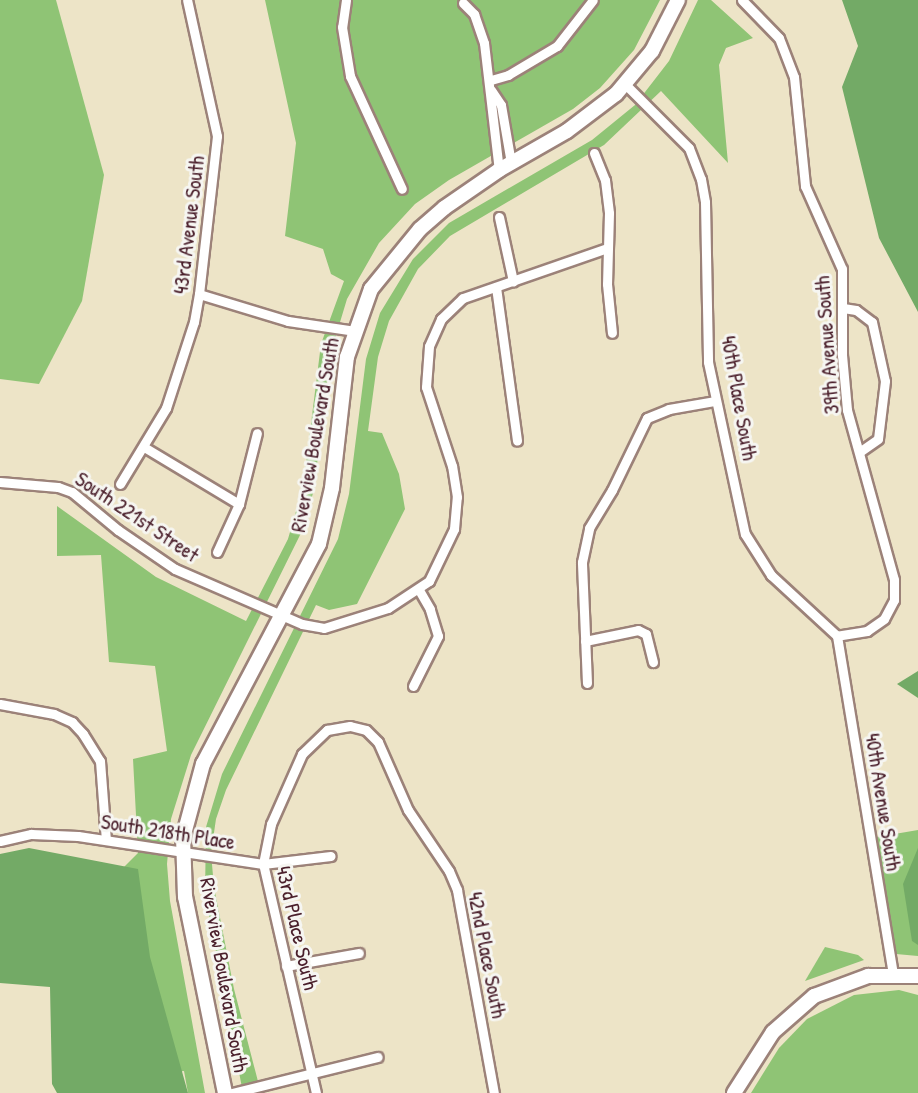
<!DOCTYPE html>
<style>
body{margin:0}
#map{position:relative;width:918px;height:1093px;overflow:hidden;background:#ede4c7;font-family:"Patrick Hand",sans-serif}
div>[style]{position:absolute}
[style*='--x']{left:calc(var(--x)*1px);top:calc(var(--y)*1px);width:calc(var(--w)*1px);rotate:calc(var(--a)*1deg)}
.green>*{inset:0;background:#8fc475}
.forest>*{inset:0;background:#73aa66}
.roads{filter:drop-shadow(2px 0 #9c8279) drop-shadow(-2px 0 #9c8279) drop-shadow(0 2px #9c8279) drop-shadow(0 -2px #9c8279)}
.street>*{height:9px;margin:-4.5px;padding:0 4.5px;transform-origin:4.5px;border-radius:4.5px;background:#fff}
.secondary>*{height:14px;margin:-7px;padding:0 7px;transform-origin:7px;border-radius:7px;background:#fff}
span{translate:-50% -50%;white-space:nowrap;text-align:center;line-height:1.15;-webkit-text-stroke:6px #f6f6f2;paint-order:stroke}
.street-label{font-size:21px;color:#4a1f2b}
</style>
<div id="map">
<div class="green">
<i style="clip-path:polygon(0 0,56px 0,104px 175px,82px 301px,39px 384px,0 379px)"></i>
<i style="clip-path:polygon(265px 0,660px 0,634px 50px,600px 88px,573px 109px,449px 180px,415px 204px,379px 243px,347px 299px,331px 352px,314px 489px,304px 527px,191px 755px,171px 819px,167px 864px,170px 901px,205px 1093px,188px 1093px,184px 1071px,166px 1073px,119px 872px,138px 853px,133px 759px,167px 751px,155px 666px,109px 662px,101px 555px,57px 556px,57px 506px,156px 577px,246px 621px,288px 539px,303px 487px,321px 344px,344px 281px,331px 274px,323px 249px,285px 236px,296px 143px)"></i>
<i style="clip-path:polygon(698px 0,711px 0,753px 38px,726px 48px,719px 65px,728px 163px,661px 91px,604px 145px,450px 236px,418px 269px,389px 321px,378px 357px,368px 431px,382px 433px,399px 474px,405px 509px,357px 604px,329px 610px,316px 605px,226px 790px,216px 819px,211px 853px,214px 887px,234px 989px,261px 1093px,243px 1093px,205px 894px,206px 827px,222px 774px,338px 539px,349px 494px,366px 359px,380px 313px,413px 259px,449px 223px,592px 140px,635px 105px,669px 61px)"></i>
<i style="clip-path:polygon(918px 830px,918px 956px,896px 954px,877px 837px)"></i>
<i style="clip-path:polygon(825px 947px,858px 955px,864px 960px,805px 981px)"></i>
<i style="clip-path:polygon(899px 990px,918px 995px,918px 1093px,751px 1093px,779px 1048px,807px 1019px,854px 995px)"></i>
</div>
<div class="forest">
<i style="clip-path:polygon(842px 0,918px 0,918px 312px,879px 238px,842px 87px,858px 46px)"></i>
<i style="clip-path:polygon(918px 671px,918px 698px,897px 684px)"></i>
<i style="clip-path:polygon(29px 848px,138px 869px,150px 957px,188px 1093px,57px 1093px,52px 1084px,50px 987px,0 983px,0 854px)"></i>
<i style="clip-path:polygon(918px 848px,918px 945px,912px 941px,903px 884px)"></i>
</div>
<div class="roads">
<div class="street">
<i style="--x:346;--y:0;--w:27;--a:98"></i>
<i style="--x:342;--y:27;--w:50;--a:80.7"></i>
<i style="--x:350;--y:76;--w:124;--a:65.3"></i>
<i style="--x:742;--y:0;--w:53;--a:45.8"></i>
<i style="--x:779;--y:38;--w:42;--a:69"></i>
<i style="--x:794;--y:77;--w:110;--a:84.2"></i>
<i style="--x:805;--y:186;--w:91;--a:66"></i>
<i style="--x:842;--y:269;--w:86;--a:90"></i>
<i style="--x:842;--y:355;--w:55;--a:84.8"></i>
<i style="--x:847;--y:410;--w:176;--a:74.5"></i>
<i style="--x:894;--y:580;--w:20;--a:90"></i>
<i style="--x:894;--y:600;--w:21;--a:118"></i>
<i style="--x:884;--y:619;--w:21;--a:145"></i>
<i style="--x:867;--y:631;--w:30;--a:171"></i>
<i style="--x:463;--y:3;--w:16;--a:45"></i>
<i style="--x:474;--y:14;--w:31;--a:71"></i>
<i style="--x:484;--y:43;--w:128;--a:83.3"></i>
<i style="--x:491;--y:80;--w:18;--a:-16"></i>
<i style="--x:508;--y:75;--w:57;--a:-30.6"></i>
<i style="--x:557;--y:46;--w:58;--a:-52"></i>
<i style="--x:626;--y:85;--w:89;--a:45"></i>
<i style="--x:689;--y:148;--w:33;--a:69"></i>
<i style="--x:701;--y:179;--w:23;--a:80"></i>
<i style="--x:705;--y:202;--w:160;--a:88.9"></i>
<i style="--x:708;--y:362;--w:176;--a:77.9"></i>
<i style="--x:745;--y:534;--w:49;--a:57.6"></i>
<i style="--x:771;--y:575;--w:90;--a:42.7"></i>
<i style="--x:491;--y:90;--w:18;--a:56"></i>
<i style="--x:501;--y:105;--w:59;--a:80.2"></i>
<i style="--x:594;--y:153;--w:29;--a:68"></i>
<i style="--x:605;--y:180;--w:33;--a:83"></i>
<i style="--x:609;--y:213;--w:71;--a:91.6"></i>
<i style="--x:607;--y:284;--w:49;--a:84.2"></i>
<i style="--x:499;--y:217;--w:66;--a:77.7"></i>
<i style="--x:496;--y:287;--w:155;--a:82.2"></i>
<i style="--x:199;--y:294;--w:93;--a:16.9"></i>
<i style="--x:288;--y:321;--w:68;--a:8.5"></i>
<i style="--x:843;--y:308;--w:13;--a:9"></i>
<i style="--x:856;--y:310;--w:20;--a:37"></i>
<i style="--x:872;--y:322;--w:60;--a:77.6"></i>
<i style="--x:885;--y:381;--w:58;--a:96.9"></i>
<i style="--x:878;--y:439;--w:21;--a:145"></i>
<i style="--x:144;--y:447;--w:111;--a:31"></i>
<i style="--x:0;--y:482;--w:58;--a:4.9"></i>
<i style="--x:58;--y:487;--w:15;--a:20"></i>
<i style="--x:72;--y:492;--w:60;--a:39.6"></i>
<i style="--x:118;--y:530;--w:69;--a:34.4"></i>
<i style="--x:175;--y:569;--w:138;--a:23.4"></i>
<i style="--x:302;--y:624;--w:22;--a:10"></i>
<i style="--x:324;--y:628;--w:67;--a:-17.4"></i>
<i style="--x:388;--y:608;--w:49;--a:-33.4"></i>
<i style="--x:429;--y:581;--w:58;--a:-64.3"></i>
<i style="--x:454;--y:529;--w:32;--a:-85"></i>
<i style="--x:457;--y:497;--w:31;--a:-99"></i>
<i style="--x:452;--y:466;--w:83;--a:-108.2"></i>
<i style="--x:426;--y:387;--w:41;--a:-85.8"></i>
<i style="--x:429;--y:346;--w:30;--a:-66"></i>
<i style="--x:441;--y:319;--w:30;--a:-44"></i>
<i style="--x:463;--y:298;--w:152;--a:-19.1"></i>
<i style="--x:120;--y:484;--w:89;--a:-58.8"></i>
<i style="--x:166;--y:408;--w:90;--a:-72"></i>
<i style="--x:194;--y:322;--w:28;--a:-80"></i>
<i style="--x:199;--y:294;--w:159;--a:-83.5"></i>
<i style="--x:217;--y:136;--w:139;--a:-102.4"></i>
<i style="--x:217;--y:552;--w:53;--a:-65.4"></i>
<i style="--x:239;--y:504;--w:73;--a:-75.8"></i>
<i style="--x:837;--y:636;--w:343;--a:80.6"></i>
<i style="--x:585;--y:641;--w:54;--a:-11.7"></i>
<i style="--x:638;--y:630;--w:9;--a:27"></i>
<i style="--x:646;--y:634;--w:29;--a:76"></i>
<i style="--x:587;--y:683;--w:121;--a:-92.4"></i>
<i style="--x:582;--y:562;--w:35;--a:-78"></i>
<i style="--x:589;--y:528;--w:44;--a:-58.8"></i>
<i style="--x:612;--y:490;--w:80;--a:-64.1"></i>
<i style="--x:647;--y:418;--w:24;--a:-22"></i>
<i style="--x:669;--y:409;--w:47;--a:-9.9"></i>
<i style="--x:413;--y:686;--w:56;--a:-63.4"></i>
<i style="--x:438;--y:636;--w:28;--a:-107"></i>
<i style="--x:430;--y:609;--w:22;--a:-120"></i>
<i style="--x:0;--y:704;--w:55;--a:10.5"></i>
<i style="--x:54;--y:714;--w:20;--a:24"></i>
<i style="--x:72;--y:722;--w:16;--a:47"></i>
<i style="--x:83;--y:734;--w:32;--a:58"></i>
<i style="--x:100;--y:761;--w:79;--a:85.7"></i>
<i style="--x:0;--y:841;--w:32;--a:-13"></i>
<i style="--x:31;--y:834;--w:47;--a:2.4"></i>
<i style="--x:78;--y:836;--w:187;--a:8.6"></i>
<i style="--x:263;--y:864;--w:68;--a:-6.7"></i>
<i style="--x:286;--y:966;--w:74;--a:-10.1"></i>
<i style="--x:232;--y:1093;--w:150;--a:-13.9"></i>
<i style="--x:316;--y:1093;--w:235;--a:-103"></i>
<i style="--x:263;--y:864;--w:41;--a:-78.7"></i>
<i style="--x:271;--y:824;--w:77;--a:-66.1"></i>
<i style="--x:302;--y:754;--w:35;--a:-44"></i>
<i style="--x:327;--y:730;--w:23;--a:-10"></i>
<i style="--x:350;--y:726;--w:16;--a:14"></i>
<i style="--x:366;--y:730;--w:17;--a:45"></i>
<i style="--x:378;--y:742;--w:74;--a:66.2"></i>
<i style="--x:408;--y:810;--w:73;--a:56.1"></i>
<i style="--x:449;--y:871;--w:21;--a:67"></i>
<i style="--x:457;--y:890;--w:206;--a:79.7"></i>
</div>
<div class="secondary">
<i style="--x:225;--y:1093;--w:200;--a:-101.5"></i>
<i style="--x:185;--y:897;--w:59;--a:-91.9"></i>
<i style="--x:183;--y:838;--w:77;--a:-74.9"></i>
<i style="--x:203;--y:764;--w:249;--a:-62.2"></i>
<i style="--x:319;--y:544;--w:57;--a:-76.9"></i>
<i style="--x:332;--y:488;--w:132;--a:-83.5"></i>
<i style="--x:347;--y:357;--w:72;--a:-70.6"></i>
<i style="--x:371;--y:289;--w:77;--a:-50.8"></i>
<i style="--x:420;--y:229;--w:32;--a:-41"></i>
<i style="--x:444;--y:208;--w:67;--a:-34.6"></i>
<i style="--x:499;--y:170;--w:78;--a:-29.8"></i>
<i style="--x:567;--y:131;--w:61;--a:-37.1"></i>
<i style="--x:616;--y:94;--w:56;--a:-50.1"></i>
<i style="--x:652;--y:51;--w:57;--a:-63"></i>
<i style="--x:734;--y:1093;--w:72;--a:-57.4"></i>
<i style="--x:773;--y:1032;--w:55;--a:-41.3"></i>
<i style="--x:814;--y:996;--w:58;--a:-20.3"></i>
<i style="--x:868;--y:976;--w:50;--a:0"></i>
</div>
</div>
<div class="street-label">
<span style="left:189px;top:225px;rotate:-83deg">43rd Avenue South</span>
<span style="left:827px;top:345px;rotate:-94deg">39th Avenue South</span>
<span style="left:739px;top:398px;rotate:80deg">40th Place South</span>
<span style="left:315px;top:435px;rotate:-80deg">Riverview Boulevard South</span>
<span style="left:137px;top:517px;rotate:34deg">South 221st Street</span>
<span style="left:883px;top:802px;rotate:81deg">40th Avenue South</span>
<span style="left:168px;top:832px;rotate:9deg">South 218th Place</span>
<span style="left:297px;top:928px;rotate:77deg">43rd Place South</span>
<span style="left:487px;top:955px;rotate:79deg">42nd Place South</span>
<span style="left:224px;top:975px;rotate:80deg">Riverview Boulevard South</span>
</div>
</div>
